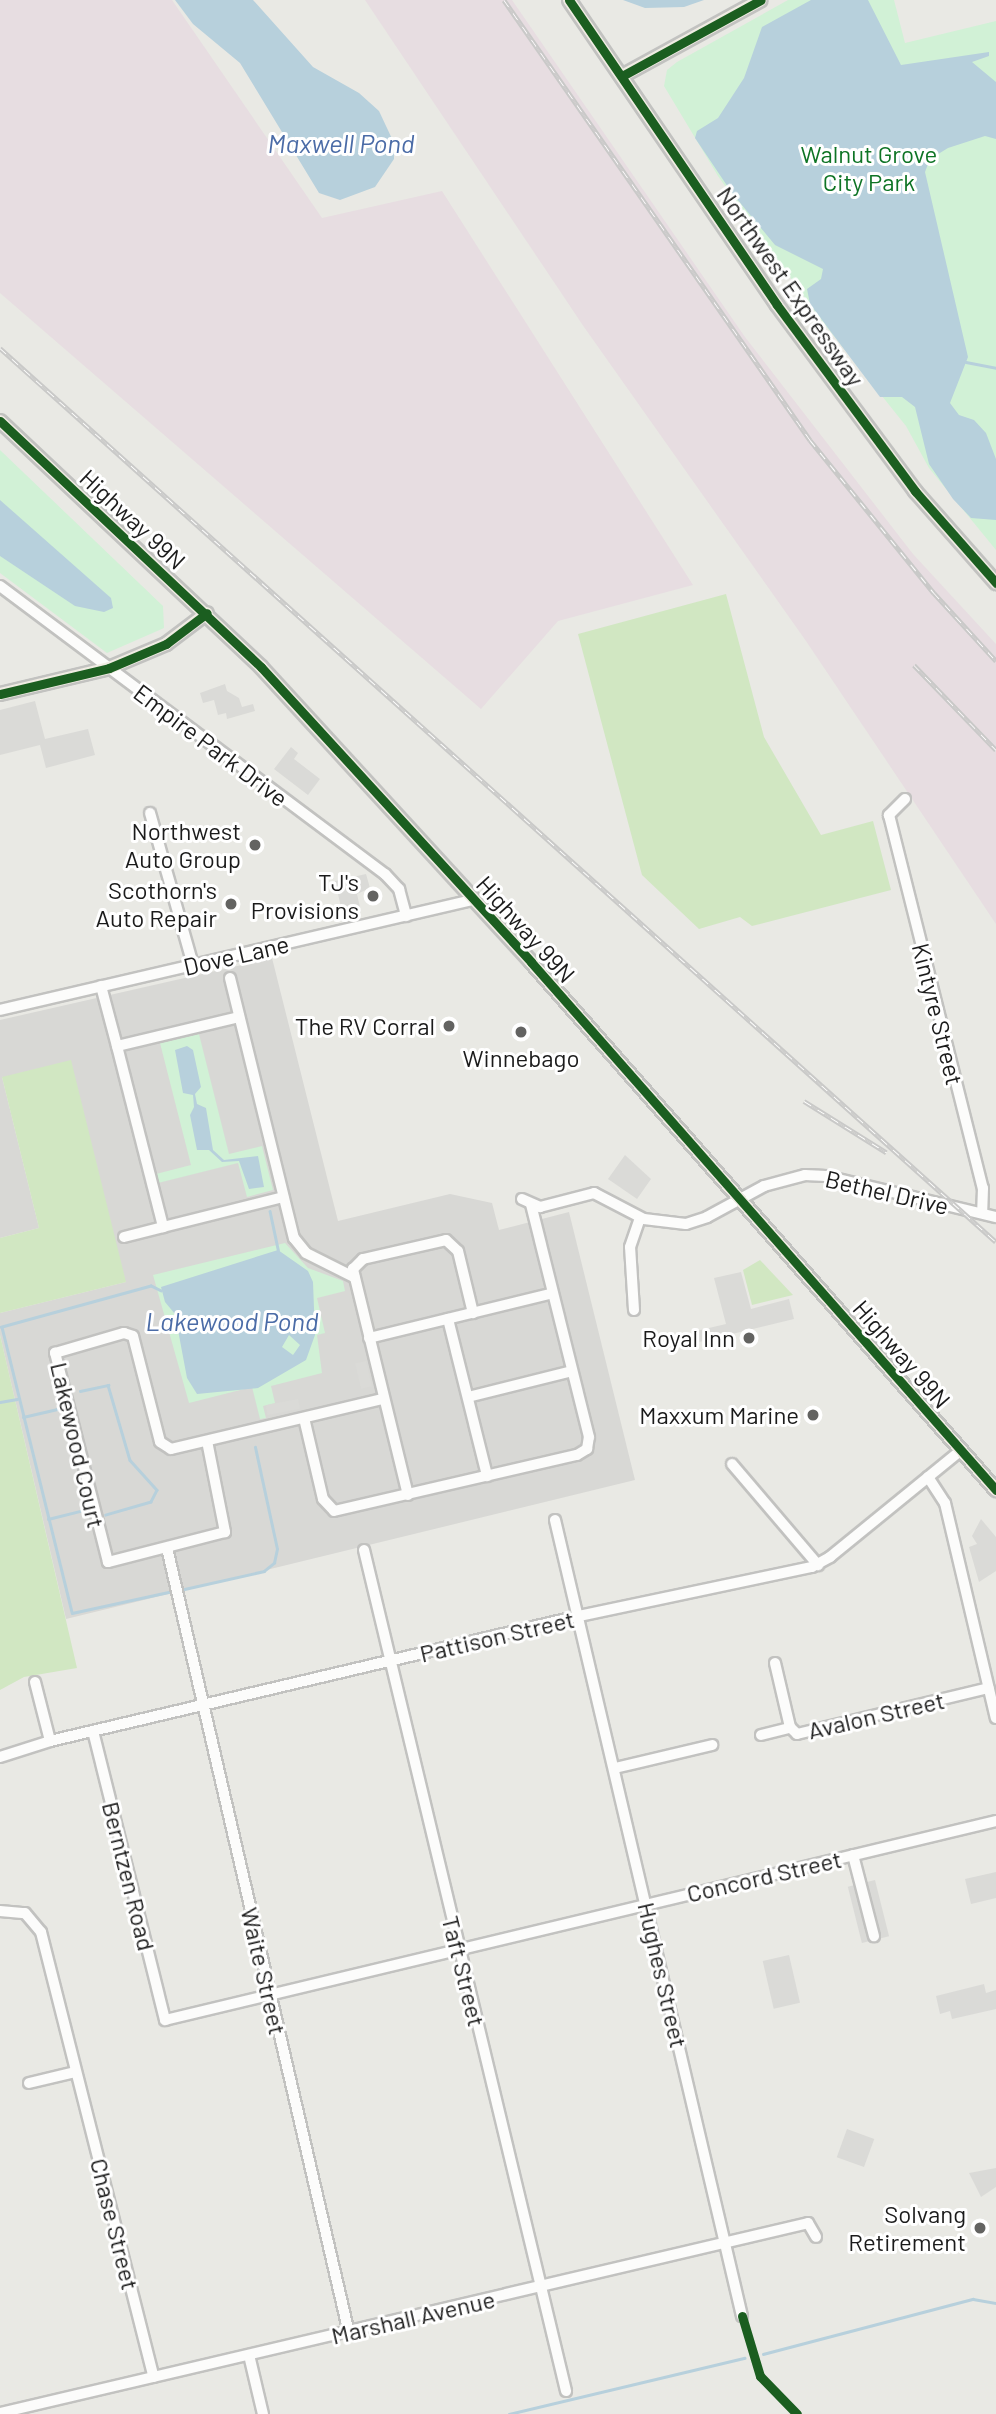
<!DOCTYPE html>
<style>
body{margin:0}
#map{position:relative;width:996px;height:2414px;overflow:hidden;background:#e9e9e4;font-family:Barlow,sans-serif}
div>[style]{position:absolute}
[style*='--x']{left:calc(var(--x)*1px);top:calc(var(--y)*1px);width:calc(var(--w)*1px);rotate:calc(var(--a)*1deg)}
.residential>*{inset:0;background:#d8d8d5}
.industrial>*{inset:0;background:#e7dde1}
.grass>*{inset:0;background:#d1e7c2}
.park>*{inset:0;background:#d1f1d6}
.parking>*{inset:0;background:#dadad7;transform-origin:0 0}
.water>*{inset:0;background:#b7d0dc}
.stream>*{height:2.5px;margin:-1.25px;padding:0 1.25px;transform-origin:1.25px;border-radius:1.25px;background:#b7d0dc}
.roads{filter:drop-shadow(2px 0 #c2c2c0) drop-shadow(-2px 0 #c2c2c0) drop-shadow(0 2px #c2c2c0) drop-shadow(0 -2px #c2c2c0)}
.minor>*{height:10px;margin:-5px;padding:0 5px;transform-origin:5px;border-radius:5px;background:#fcfcfb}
.major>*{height:12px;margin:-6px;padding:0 6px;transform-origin:6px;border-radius:6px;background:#f0ece3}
.rail>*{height:5px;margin-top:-2.5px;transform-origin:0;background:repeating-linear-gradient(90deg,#fff 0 8px,#c9c9c8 0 16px);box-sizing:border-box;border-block:2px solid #c9c9c8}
.cycleway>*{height:9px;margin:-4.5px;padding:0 4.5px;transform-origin:4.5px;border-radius:4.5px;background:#1b5e20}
.dots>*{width:19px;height:19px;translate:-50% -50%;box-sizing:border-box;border:4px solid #fff;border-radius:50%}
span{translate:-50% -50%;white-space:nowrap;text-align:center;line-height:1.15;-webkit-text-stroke:6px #fff;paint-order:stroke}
.park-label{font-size:24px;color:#0e7425}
.street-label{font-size:24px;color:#1b1b1b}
.poi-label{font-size:24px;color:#1b1b1b}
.right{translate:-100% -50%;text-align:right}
.water-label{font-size:26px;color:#4b6ca7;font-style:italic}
</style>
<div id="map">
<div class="residential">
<i style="clip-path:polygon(272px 958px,338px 1221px,450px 1194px,492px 1203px,499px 1230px,569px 1212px,635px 1480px,66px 1619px,0 1335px,0 1313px,126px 1282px,2px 1077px,39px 1228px,0 1238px,0 1020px)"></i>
</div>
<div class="industrial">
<i style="clip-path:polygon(0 0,172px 0,322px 218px,442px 191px,693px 585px,558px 621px,481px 709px,0 293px)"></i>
<i style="clip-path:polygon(365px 0,512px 0,745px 337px,913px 554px,996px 644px,996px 924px,806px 641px,584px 327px)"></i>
</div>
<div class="grass">
<i style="clip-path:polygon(726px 594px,764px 737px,821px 835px,873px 821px,891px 890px,752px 926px,740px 917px,699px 929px,642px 875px,578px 634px)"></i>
<i style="clip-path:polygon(71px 1060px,126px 1282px,0 1313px,0 1238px,39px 1228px,2px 1077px)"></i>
<i style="clip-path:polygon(760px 1260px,793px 1295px,752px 1305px,743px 1270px)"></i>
<i style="clip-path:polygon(0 1335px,77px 1668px,24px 1677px,0 1690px)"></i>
</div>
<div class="park">
<i style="clip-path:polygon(788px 0,894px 0,905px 43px,996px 21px,996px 550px,929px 468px,906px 426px,817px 315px,718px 176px,664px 86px,667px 70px,677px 62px)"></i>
<i style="clip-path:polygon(0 450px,163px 606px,164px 628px,107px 653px,0 573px)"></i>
<i style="clip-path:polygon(199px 1034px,229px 1154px,262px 1146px,273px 1190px,247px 1197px,238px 1163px,158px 1183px,156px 1174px,191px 1165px,160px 1043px)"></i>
<i style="clip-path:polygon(285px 1243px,308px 1268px,343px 1281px,345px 1291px,317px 1298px,325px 1333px,317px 1335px,322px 1373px,271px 1386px,275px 1403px,263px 1406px,266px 1418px,260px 1419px,252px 1387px,189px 1403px,153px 1275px)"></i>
</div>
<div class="parking">
<i style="clip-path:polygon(225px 684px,227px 691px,239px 698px,242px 707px,253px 704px,255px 711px,227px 719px,226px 713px,218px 715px,214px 700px,203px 703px,200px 693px)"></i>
<i style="clip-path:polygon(35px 701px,45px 739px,88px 729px,95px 755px,46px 768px,40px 745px,0 755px,0 710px)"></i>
<i style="clip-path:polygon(291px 747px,298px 753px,294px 759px,320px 779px,308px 795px,274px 769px)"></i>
<i style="clip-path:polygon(366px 874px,370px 888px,357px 894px,361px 912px,343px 916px,335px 881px)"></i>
<i style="clip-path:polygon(625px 1155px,651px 1179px,637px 1199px,608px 1179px)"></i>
<i style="clip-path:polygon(741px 1272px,751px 1309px,789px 1299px,794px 1319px,699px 1342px,696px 1331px,726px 1324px,714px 1278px)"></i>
<i style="left:366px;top:1361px;width:26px;height:11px;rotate:77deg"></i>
<i style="left:298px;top:1399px;width:10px;height:33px;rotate:79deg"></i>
<i style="clip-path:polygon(981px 1519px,996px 1537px,996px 1571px,979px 1582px,969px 1547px,977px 1544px,972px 1536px)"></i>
<i style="clip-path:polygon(996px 1872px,996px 1898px,971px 1904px,965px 1879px)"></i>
<i style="left:875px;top:1880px;width:58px;height:28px;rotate:76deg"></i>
<i style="left:789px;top:1955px;width:49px;height:27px;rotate:77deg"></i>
<i style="clip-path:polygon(984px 1984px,986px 1993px,996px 1990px,996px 2009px,952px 2019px,950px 2011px,940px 2014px,936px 1996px)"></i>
<i style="left:847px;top:2129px;width:29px;height:30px;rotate:20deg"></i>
<i style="clip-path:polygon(996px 2168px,996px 2187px,981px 2197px,969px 2173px)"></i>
</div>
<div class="water">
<i style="clip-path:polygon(175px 0,253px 0,313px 67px,359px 93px,379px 111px,394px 143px,394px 159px,375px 187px,340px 200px,319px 193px,240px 63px,193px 24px)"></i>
<i style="clip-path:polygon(623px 0,704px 0,684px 7px,645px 8px)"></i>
<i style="clip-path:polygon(811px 0,868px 0,901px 65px,989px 52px,989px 56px,972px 62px,996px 82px,996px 139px,985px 136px,948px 148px,930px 159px,925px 172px,968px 357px,950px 403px,959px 415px,974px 420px,986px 433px,996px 459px,996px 520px,971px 518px,953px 499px,929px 464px,915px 407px,902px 397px,880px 397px,810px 304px,807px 289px,821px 279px,823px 269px,775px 245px,732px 193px,695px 138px,697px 131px,718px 118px,744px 78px,762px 27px)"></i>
<i style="clip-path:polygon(0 500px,111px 598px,113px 608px,104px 612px,75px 606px,0 556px)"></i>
<i style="clip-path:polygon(187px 1046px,193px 1050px,201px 1087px,195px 1094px,197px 1104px,206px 1108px,213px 1150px,224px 1160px,258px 1156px,264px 1187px,249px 1189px,239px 1161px,222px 1162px,209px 1150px,197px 1150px,190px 1115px,194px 1107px,193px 1095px,183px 1093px,175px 1050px)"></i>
<i style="clip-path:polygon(evenodd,278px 1250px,308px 1271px,313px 1282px,315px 1335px,306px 1360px,258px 1388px,197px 1394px,187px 1378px,175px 1314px,165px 1302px,161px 1287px,278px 1250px,289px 1335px,300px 1345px,293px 1355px,282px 1347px,289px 1335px)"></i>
</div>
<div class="stream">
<i style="--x:966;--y:362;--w:31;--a:11"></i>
<i style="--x:270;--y:1211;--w:40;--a:78"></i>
<i style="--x:161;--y:1291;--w:11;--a:-153"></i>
<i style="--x:151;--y:1286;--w:155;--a:164.6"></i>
<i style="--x:2;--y:1327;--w:294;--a:76.2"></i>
<i style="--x:72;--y:1613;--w:103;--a:-12.3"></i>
<i style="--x:80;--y:1391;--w:29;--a:-12"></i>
<i style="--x:108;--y:1385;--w:78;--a:73.7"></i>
<i style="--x:130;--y:1460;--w:40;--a:48"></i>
<i style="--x:157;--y:1490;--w:13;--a:117"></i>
<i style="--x:151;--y:1502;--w:47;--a:163.9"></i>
<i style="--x:0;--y:1402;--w:17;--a:-10"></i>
<i style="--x:23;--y:1417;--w:36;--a:-13"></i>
<i style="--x:48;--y:1519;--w:34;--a:-14"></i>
<i style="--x:180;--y:1590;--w:86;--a:-12.7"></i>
<i style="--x:264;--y:1571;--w:13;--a:-39"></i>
<i style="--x:274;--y:1563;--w:14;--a:-78"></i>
<i style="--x:277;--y:1549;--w:104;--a:-102.2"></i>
<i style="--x:763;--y:2354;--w:217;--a:-14.7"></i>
<i style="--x:973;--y:2299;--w:23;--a:10"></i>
<i style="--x:509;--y:2414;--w:242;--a:-13.4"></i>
</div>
<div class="roads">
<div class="minor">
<i style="--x:0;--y:586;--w:481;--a:36.8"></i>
<i style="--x:385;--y:874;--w:21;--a:47"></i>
<i style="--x:399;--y:889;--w:28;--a:75"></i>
<i style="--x:905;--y:799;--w:23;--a:135"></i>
<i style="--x:889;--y:815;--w:385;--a:75.9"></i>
<i style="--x:983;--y:1188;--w:25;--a:92"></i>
<i style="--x:150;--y:813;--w:158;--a:74.2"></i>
<i style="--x:230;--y:978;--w:268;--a:76.2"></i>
<i style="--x:294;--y:1238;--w:19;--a:51"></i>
<i style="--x:306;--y:1253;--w:54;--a:26.6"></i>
<i style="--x:101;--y:986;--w:62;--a:75.1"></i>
<i style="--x:0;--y:1010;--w:486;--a:-13.1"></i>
<i style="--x:239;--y:1017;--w:125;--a:166.6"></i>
<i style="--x:117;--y:1046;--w:187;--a:75.7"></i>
<i style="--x:163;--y:1227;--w:124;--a:-14"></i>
<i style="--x:522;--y:1199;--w:20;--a:24"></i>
<i style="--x:540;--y:1207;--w:56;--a:-14.5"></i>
<i style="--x:594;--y:1193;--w:56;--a:27.5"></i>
<i style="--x:644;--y:1219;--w:42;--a:6.8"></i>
<i style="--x:686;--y:1224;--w:22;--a:-18"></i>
<i style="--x:707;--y:1217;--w:65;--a:-28.5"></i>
<i style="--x:764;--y:1186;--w:42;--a:-15"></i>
<i style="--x:805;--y:1175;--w:21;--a:3"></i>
<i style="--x:826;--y:1176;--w:175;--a:13.6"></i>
<i style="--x:124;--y:1237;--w:40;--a:-14.4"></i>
<i style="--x:634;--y:1310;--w:63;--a:-93.6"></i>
<i style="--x:630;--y:1247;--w:31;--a:-71"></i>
<i style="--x:448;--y:1319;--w:162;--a:76"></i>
<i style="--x:369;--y:1338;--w:189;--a:-13.7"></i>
<i style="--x:468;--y:1397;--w:107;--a:-14"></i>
<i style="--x:304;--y:1418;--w:83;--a:76.8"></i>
<i style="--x:323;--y:1499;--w:16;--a:47"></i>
<i style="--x:334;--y:1511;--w:249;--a:-13"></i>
<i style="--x:577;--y:1455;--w:12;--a:-31"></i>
<i style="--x:587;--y:1449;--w:12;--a:-81"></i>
<i style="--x:589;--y:1437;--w:239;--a:-104"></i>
<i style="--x:207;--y:1441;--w:93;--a:78.8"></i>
<i style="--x:225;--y:1532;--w:121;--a:165.6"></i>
<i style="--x:108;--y:1562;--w:216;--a:-104.2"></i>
<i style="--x:55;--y:1353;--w:72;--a:-16.2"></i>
<i style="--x:124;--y:1333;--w:9;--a:18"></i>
<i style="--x:133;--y:1336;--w:109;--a:75.7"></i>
<i style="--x:160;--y:1442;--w:13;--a:32"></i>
<i style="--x:171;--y:1449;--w:218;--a:-13.3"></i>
<i style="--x:732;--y:1464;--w:133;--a:49.6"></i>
<i style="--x:928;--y:1477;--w:31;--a:57"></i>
<i style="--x:945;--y:1503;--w:221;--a:76.7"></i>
<i style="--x:408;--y:1495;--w:233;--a:-103.7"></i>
<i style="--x:353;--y:1269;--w:14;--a:-45"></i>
<i style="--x:363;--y:1259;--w:85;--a:-12.9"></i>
<i style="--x:446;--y:1240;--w:16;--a:43"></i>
<i style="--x:458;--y:1251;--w:64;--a:76.4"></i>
<i style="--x:555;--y:1520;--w:818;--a:76.78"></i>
<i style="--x:167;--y:1548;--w:806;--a:76.95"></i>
<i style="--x:364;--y:1550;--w:865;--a:76.49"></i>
<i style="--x:775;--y:1663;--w:66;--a:76.8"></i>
<i style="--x:790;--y:1727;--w:10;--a:45"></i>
<i style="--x:797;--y:1734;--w:197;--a:-13.5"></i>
<i style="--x:35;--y:1682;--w:61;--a:75.7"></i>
<i style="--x:93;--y:1731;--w:298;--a:76"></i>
<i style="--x:165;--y:2020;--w:854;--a:-13.47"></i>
<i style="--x:761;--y:1735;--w:30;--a:-14"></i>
<i style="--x:0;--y:1757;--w:52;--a:-17.7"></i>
<i style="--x:50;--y:1741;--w:544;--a:-13.29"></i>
<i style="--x:579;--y:1616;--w:238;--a:-11.9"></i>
<i style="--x:812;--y:1567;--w:21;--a:-29"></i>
<i style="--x:830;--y:1557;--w:169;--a:-39.2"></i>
<i style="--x:615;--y:1768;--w:100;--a:-13.3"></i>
<i style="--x:853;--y:1855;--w:84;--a:75.5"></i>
<i style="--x:0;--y:1911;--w:25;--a:5"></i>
<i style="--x:25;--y:1913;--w:25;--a:50"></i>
<i style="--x:41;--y:1932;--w:459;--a:75.8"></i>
<i style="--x:29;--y:2083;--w:47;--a:-13.4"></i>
<i style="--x:249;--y:2355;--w:61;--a:76.7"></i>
<i style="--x:0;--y:2413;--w:830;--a:-13.23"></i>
<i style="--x:808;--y:2223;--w:16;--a:60"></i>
</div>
<div class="major">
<i style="--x:569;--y:0;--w:369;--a:55.7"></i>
<i style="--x:777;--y:305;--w:232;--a:53.4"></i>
<i style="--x:915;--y:491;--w:123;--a:48.6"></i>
<i style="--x:622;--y:76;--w:158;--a:-28.7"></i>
<i style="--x:0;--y:421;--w:359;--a:43.3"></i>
<i style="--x:261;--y:667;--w:400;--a:47.5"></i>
<i style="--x:531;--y:962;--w:704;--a:48.63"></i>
<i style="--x:0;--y:694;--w:112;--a:-13.4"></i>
<i style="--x:109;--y:668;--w:62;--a:-22.8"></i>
<i style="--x:166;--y:644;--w:51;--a:-37.1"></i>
</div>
</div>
<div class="rail">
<i style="--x:504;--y:0;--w:536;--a:55.18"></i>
<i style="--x:810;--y:440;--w:197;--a:51"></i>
<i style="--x:934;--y:593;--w:92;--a:47.6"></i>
<i style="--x:0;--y:348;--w:1338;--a:41.91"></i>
<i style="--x:914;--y:665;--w:118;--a:46"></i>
<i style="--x:804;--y:1101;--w:97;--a:31.9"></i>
</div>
<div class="cycleway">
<i style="--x:569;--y:0;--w:369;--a:55.7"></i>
<i style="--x:777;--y:305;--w:232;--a:53.4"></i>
<i style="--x:915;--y:491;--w:123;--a:48.6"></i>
<i style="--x:622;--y:76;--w:158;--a:-28.7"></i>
<i style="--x:0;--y:421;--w:359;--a:43.3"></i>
<i style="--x:261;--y:667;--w:400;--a:47.5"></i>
<i style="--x:531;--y:962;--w:704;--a:48.63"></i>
<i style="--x:0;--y:694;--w:112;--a:-13.4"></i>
<i style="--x:109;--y:668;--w:62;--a:-22.8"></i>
<i style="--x:166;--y:644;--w:51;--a:-37.1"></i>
<i style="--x:742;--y:2316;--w:63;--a:73.3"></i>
<i style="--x:760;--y:2376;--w:53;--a:45.8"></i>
</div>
<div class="dots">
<i style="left:255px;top:845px;background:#636361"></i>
<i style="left:373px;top:896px;background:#636361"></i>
<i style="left:231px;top:904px;background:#636361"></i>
<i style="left:449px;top:1026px;background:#636361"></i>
<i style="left:521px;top:1032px;background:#636361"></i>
<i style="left:749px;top:1338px;background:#636361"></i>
<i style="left:813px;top:1415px;background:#636361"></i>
<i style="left:980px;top:2228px;background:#636361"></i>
</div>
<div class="park-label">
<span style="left:869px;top:168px">Walnut Grove<br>City Park</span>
</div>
<div class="street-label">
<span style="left:791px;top:286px;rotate:55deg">Northwest Expressway</span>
<span style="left:133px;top:519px;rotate:43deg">Highway 99N</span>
<span style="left:211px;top:745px;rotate:37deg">Empire Park Drive</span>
<span style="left:526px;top:929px;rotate:48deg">Highway 99N</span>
<span style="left:236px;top:955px;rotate:-13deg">Dove Lane</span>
<span style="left:938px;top:1014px;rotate:76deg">Kintyre Street</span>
<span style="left:887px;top:1192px;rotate:13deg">Bethel Drive</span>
<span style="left:902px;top:1354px;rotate:49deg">Highway 99N</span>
<span style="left:78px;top:1445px;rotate:77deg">Lakewood Court</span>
<span style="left:497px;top:1636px;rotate:-13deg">Pattison Street</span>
<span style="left:876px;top:1715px;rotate:-13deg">Avalon Street</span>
<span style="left:129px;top:1876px;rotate:76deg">Berntzen Road</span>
<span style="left:764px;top:1876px;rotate:-13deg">Concord Street</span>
<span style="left:264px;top:1971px;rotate:77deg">Waite Street</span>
<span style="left:464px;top:1971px;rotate:76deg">Taft Street</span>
<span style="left:663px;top:1975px;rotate:77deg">Hughes Street</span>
<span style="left:115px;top:2224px;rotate:76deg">Chase Street</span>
<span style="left:413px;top:2317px;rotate:-13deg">Marshall Avenue</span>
</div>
<div class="poi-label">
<span class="right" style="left:241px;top:845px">Northwest<br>Auto Group</span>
<span class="right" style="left:359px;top:896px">TJ's<br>Provisions</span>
<span class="right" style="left:217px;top:904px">Scothorn's<br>Auto Repair</span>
<span class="right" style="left:435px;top:1026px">The RV Corral</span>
<span style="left:521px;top:1058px">Winnebago</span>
<span class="right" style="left:735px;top:1338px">Royal Inn</span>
<span class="right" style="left:799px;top:1415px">Maxxum Marine</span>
<span class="right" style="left:966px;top:2228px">Solvang<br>Retirement</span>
</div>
<div class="water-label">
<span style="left:341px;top:143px">Maxwell Pond</span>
<span style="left:232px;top:1321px">Lakewood Pond</span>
</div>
</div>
